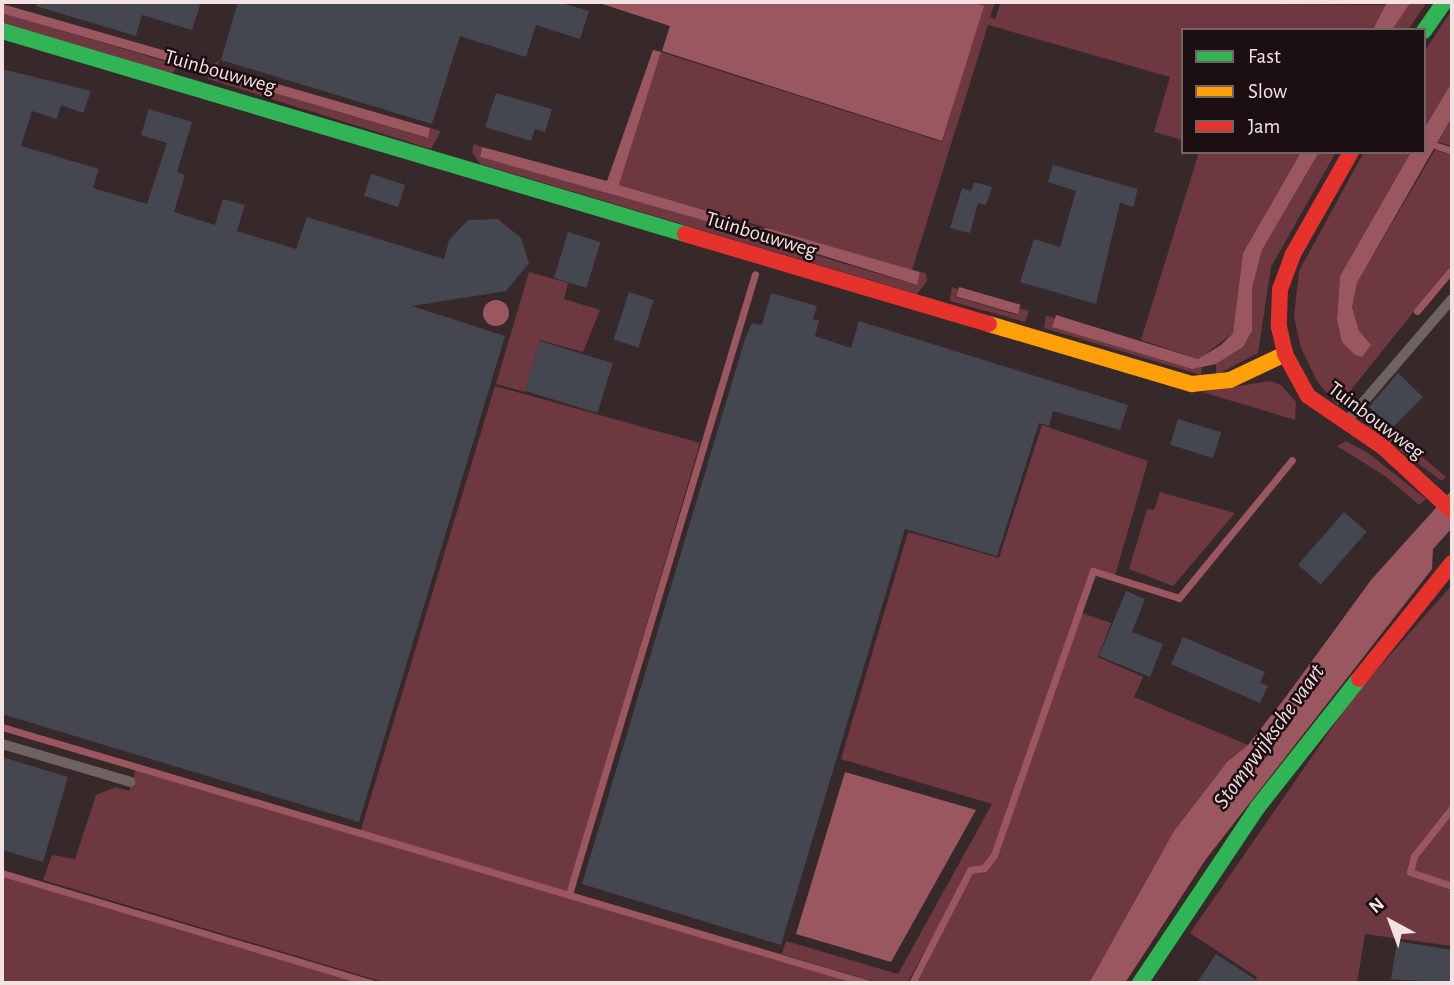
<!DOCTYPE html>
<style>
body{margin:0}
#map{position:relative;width:1454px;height:985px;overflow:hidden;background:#37282a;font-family:"Alegreya Sans",sans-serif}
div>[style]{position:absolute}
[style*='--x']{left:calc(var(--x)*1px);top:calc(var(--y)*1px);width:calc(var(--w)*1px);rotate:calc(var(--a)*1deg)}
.green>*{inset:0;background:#6e3840}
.water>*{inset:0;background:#9a5760;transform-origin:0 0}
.round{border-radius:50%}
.stream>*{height:7px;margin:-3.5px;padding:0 3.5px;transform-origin:3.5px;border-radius:3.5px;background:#9a5760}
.building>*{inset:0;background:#444650;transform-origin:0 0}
.lane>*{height:10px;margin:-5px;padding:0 5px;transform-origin:5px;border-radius:5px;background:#6e6263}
.fast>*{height:16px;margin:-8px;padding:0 8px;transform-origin:8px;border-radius:8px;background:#30b455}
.slow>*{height:16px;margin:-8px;padding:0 8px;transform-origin:8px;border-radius:8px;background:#ff9f0a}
.jam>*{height:16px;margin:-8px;padding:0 8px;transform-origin:8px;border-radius:8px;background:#e5322d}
span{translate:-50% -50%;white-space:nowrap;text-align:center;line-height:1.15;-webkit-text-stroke:5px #1c0f11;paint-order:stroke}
.street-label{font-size:21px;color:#f4e1e2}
.water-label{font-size:23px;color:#f2dbdd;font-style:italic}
.frame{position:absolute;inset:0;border:4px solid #f4e1e2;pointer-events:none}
.legend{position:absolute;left:1181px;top:28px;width:245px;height:126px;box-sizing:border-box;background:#1c0f11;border:2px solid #726365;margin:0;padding:9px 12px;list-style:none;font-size:21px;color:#f4e1e2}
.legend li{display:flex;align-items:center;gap:14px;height:35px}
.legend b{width:35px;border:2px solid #726365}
.north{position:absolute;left:1356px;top:887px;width:70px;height:70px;-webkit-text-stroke:5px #1c0f11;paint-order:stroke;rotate:319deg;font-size:19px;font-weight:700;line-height:28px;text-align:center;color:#f4e1e2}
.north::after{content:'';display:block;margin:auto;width:24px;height:32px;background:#f4e1e2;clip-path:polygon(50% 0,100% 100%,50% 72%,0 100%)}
</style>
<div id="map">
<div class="green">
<i style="clip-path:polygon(969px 2px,995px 2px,990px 17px,995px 19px,1001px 2px,1388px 5px,1373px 30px,1183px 30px,1183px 140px,1154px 132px,1170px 77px,988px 25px,912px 270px,619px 185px,661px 52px,942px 142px,983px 7px)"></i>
<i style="clip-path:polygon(1411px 2px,1427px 2px,1408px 30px,1392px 30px)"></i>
<i style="clip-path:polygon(1452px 10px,1452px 82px,1424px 129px,1424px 52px)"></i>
<i style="clip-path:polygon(2px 13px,178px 65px,181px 57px,185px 59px,171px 74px,2px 23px)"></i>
<i style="clip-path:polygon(220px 60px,213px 72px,220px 77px,427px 138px,430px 128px,441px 131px,431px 149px,208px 79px,207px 68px)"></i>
<i style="clip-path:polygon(1452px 117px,1452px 146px,1438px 142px)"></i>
<i style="clip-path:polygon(474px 144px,482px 147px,480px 157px,727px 227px,738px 221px,757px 227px,762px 239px,916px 285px,920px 272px,926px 273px,927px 281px,917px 294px,480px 164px,472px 152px)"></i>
<i style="clip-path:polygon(1435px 150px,1452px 155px,1452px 264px,1338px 406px,1317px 381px,1301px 348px,1294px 317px,1299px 271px,1364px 152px,1411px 152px,1340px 276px,1337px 319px,1359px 331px,1352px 307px,1357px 283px)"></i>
<i style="clip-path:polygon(1199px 152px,1301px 152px,1243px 253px,1233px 333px,1199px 359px,1141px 340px)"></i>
<i style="clip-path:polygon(1319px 152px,1336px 152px,1271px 267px,1258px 353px,1216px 375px,1216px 364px,1243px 347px,1252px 331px,1252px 287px,1262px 250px)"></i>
<i style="clip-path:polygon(529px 272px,568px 283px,564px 299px,600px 310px,583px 352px,540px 340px,525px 392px,496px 384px)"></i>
<i style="clip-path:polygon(952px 287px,958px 289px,956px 297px,1017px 315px,1019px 308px,1029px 311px,1025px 322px,950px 301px)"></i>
<i style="clip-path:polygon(1046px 316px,1055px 318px,1052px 327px,1192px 369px,1202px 367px,1201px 375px,1044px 328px)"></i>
<i style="clip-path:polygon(1270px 381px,1281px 385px,1296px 402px,1295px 420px,1202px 392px)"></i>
<i style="clip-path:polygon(495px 386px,700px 443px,566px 897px,855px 983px,386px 983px,43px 880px,52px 855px,75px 859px,96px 795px,116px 787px,129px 791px,136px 769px,359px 836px)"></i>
<i style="clip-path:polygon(1366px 409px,1446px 477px,1442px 481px,1365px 425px)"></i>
<i style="clip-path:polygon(1042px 425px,1148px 461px,1115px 576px,1093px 571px,1079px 612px,1111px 623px,1098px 657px,1143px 677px,1134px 697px,1248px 745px,1227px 762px,1174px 831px,1089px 983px,915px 983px,962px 886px,907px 983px,879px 983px,782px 954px,786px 941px,898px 974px,992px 804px,841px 759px,908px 532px,999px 558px)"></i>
<i style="clip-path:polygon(1346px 441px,1368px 453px,1426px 499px,1419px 505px,1385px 476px,1337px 446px)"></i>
<i style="clip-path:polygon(1160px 492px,1235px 513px,1173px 586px,1129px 569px,1147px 509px,1154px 510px)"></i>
<i style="clip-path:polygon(1452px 585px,1452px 946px,1365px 934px,1357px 983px,1254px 983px,1257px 977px,1190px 933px,1354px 696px)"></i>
<i style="clip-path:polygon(2px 877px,99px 906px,358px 983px,2px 983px)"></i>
</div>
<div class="water">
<i style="clip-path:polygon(596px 2px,968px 2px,984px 6px,942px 141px,662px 51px,670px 26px)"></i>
<i style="clip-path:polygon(1387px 2px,1411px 2px,1392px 30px,1373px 30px)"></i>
<i style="left:2px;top:4px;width:187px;height:9px;rotate:16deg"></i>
<i style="clip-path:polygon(653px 50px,661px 52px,619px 185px,728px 217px,731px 223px,727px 227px,480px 157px,482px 147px,607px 181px)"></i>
<i style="clip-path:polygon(215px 66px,430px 128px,428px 138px,220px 77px,212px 73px)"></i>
<i style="clip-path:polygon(1452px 82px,1452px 117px,1357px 283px,1352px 307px,1359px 331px,1371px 345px,1362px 357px,1355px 355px,1342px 342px,1337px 319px,1340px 276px,1411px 152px,1424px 152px,1424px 129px)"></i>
<i style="clip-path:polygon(1301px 152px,1319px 152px,1262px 250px,1252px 288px,1252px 331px,1243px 347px,1216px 364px,1192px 369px,1052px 327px,1056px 315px,1198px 359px,1221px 345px,1233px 333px,1243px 253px)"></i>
<i style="clip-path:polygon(767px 228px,920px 272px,917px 285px,757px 235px,759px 229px)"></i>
<i style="left:959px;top:287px;width:64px;height:10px;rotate:16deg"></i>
<i class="round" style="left:483px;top:300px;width:26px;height:26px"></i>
<i style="clip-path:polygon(1452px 490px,1452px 528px,1433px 549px,1432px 569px,1206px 859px,1125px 983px,1089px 983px,1174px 831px,1227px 762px,1248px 745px,1285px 698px,1371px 580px)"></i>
<i style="clip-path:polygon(845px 772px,976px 810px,891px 962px,796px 934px)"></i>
</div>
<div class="stream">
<i style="--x:1437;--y:146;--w:16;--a:18"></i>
<i style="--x:1417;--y:311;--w:55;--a:-50.2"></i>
<i style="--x:2;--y:727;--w:902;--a:16.49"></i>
<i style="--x:1452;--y:808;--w:61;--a:128.4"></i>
<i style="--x:1414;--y:856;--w:16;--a:104"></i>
<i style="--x:1410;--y:872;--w:44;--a:18.4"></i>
<i style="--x:2;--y:873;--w:386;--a:16.6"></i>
<i style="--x:569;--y:894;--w:647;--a:-73.3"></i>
<i style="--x:912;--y:983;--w:127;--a:-62.8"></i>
<i style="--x:970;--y:870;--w:14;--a:-8"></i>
<i style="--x:984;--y:868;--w:16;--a:-52"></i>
<i style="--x:994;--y:855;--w:301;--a:-70.8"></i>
<i style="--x:1093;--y:571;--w:90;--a:17.4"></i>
<i style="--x:1179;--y:598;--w:178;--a:-50.7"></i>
</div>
<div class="building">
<i style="clip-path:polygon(37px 2px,201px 2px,192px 30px,142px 15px,136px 36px,36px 6px)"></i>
<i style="clip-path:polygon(238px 2px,558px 2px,589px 11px,580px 39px,536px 25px,526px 57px,460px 36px,432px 124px,221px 60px)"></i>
<i style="clip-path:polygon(2px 69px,91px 91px,83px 113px,61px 105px,57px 119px,32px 111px,21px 146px,99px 169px,93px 188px,147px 204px,167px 143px,141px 135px,149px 109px,192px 122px,177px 172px,185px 175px,174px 212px,215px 225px,223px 199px,245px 205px,237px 231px,296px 249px,307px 217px,444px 259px,449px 240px,468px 220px,498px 219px,521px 238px,529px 263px,506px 291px,412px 306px,505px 336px,359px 822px,2px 714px)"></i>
<i style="clip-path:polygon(496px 93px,552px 109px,545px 132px,535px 129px,531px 141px,485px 127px)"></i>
<i style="clip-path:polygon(1053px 165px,1138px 189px,1133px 207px,1120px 203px,1096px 304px,1020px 282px,1034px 239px,1060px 247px,1076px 191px,1048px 182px)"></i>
<i style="left:371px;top:174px;width:36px;height:23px;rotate:18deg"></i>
<i style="clip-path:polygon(974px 182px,992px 187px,986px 205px,978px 203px,970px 233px,950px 228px,962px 188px,971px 191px)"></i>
<i style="left:568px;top:232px;width:34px;height:48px;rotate:17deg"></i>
<i style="left:629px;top:292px;width:26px;height:50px;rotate:18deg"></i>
<i style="clip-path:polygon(771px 293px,817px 306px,813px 319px,819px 320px,815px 336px,851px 348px,859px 321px,1128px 405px,1120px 430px,1053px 411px,1049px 426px,1039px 423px,997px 556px,905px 529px,781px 945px,582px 884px,745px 339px,752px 323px,762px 325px)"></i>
<i style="left:540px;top:341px;width:76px;height:52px;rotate:17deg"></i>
<i style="clip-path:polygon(1398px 373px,1423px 397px,1393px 427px,1369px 407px)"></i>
<i style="left:1178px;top:419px;width:45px;height:27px;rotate:17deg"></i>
<i style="left:1344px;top:512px;width:30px;height:70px;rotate:41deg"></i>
<i style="clip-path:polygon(1126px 591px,1145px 599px,1132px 632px,1163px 644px,1150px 677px,1099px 656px)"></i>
<i style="clip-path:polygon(1183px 637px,1265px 672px,1260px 683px,1268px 686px,1260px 703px,1171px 664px)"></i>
<i style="clip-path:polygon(2px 757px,68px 777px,43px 862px,2px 850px)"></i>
<i style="clip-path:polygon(1397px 941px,1452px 950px,1452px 983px,1391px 979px)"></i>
<i style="clip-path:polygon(1216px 954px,1261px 983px,1197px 983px)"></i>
</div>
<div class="lane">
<i style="--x:1347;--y:421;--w:161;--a:-49.3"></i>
<i style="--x:2;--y:744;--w:134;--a:16.4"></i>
</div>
<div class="fast">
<i style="--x:2;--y:31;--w:713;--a:16.55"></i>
<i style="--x:1424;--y:31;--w:35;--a:-55"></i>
<i style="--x:1140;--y:983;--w:211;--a:-56.2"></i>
<i style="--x:1257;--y:808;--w:164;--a:-51.7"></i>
</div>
<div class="slow">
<i style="--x:989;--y:324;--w:212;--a:16.5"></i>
<i style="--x:1192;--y:384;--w:38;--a:-6"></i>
<i style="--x:1230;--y:380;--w:61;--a:-25.3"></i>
</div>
<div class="jam">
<i style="--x:1351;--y:152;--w:117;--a:119.6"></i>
<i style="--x:1293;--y:254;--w:37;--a:110"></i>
<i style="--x:1280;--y:289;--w:38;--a:92"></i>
<i style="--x:1279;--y:327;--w:28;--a:77"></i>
<i style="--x:1285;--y:354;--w:48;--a:61.3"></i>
<i style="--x:1308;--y:396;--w:91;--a:34.2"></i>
<i style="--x:1383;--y:447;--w:94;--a:42.8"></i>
<i style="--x:685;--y:234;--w:317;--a:16.5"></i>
<i style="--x:1359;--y:679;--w:149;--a:-51.3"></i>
</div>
<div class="street-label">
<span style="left:220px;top:72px;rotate:16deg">Tuinbouwweg</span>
<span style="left:761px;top:235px;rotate:17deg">Tuinbouwweg</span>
<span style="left:1376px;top:421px;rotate:37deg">Tuinbouwweg</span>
</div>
<div class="water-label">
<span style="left:1270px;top:737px;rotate:-54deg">Stompwijksche vaart</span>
</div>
<div class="frame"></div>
<ul class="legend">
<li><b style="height:9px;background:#30b455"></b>Fast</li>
<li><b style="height:9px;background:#ff9f0a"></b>Slow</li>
<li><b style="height:9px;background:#e5322d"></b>Jam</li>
</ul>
<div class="north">N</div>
</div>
